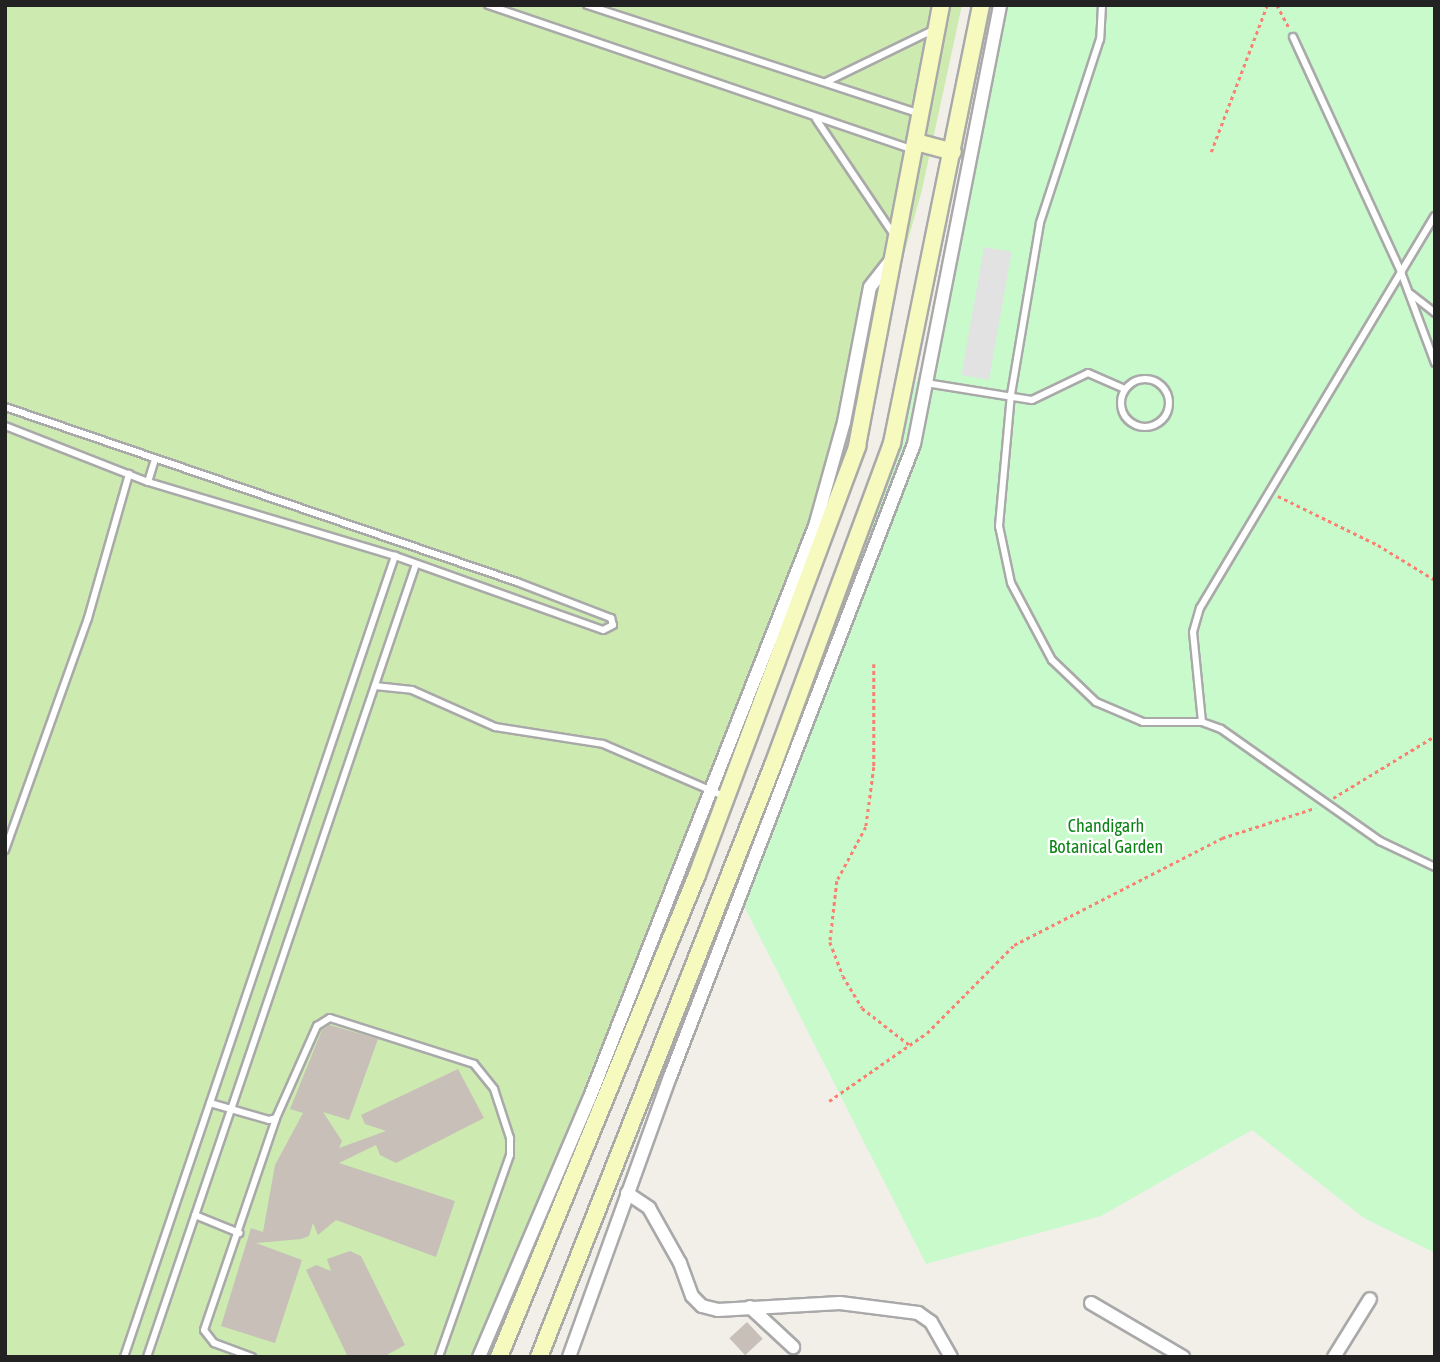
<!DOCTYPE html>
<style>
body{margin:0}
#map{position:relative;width:1440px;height:1362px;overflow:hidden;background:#f2efe9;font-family:"Asap Condensed",sans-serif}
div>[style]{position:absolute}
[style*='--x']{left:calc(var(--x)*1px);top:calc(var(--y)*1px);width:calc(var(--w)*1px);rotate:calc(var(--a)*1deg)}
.grass>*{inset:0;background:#cdebb0}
.park>*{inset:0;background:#c8facc}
.parking>*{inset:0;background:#e2e2e2;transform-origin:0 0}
.building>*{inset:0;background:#c7bfb8;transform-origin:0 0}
.path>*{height:2.5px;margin-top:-1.25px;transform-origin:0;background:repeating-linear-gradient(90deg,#fa8072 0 3.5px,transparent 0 7px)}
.roads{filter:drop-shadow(2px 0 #a9a9a9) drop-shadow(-2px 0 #a9a9a9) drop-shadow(0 2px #a9a9a9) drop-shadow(0 -2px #a9a9a9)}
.service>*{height:6px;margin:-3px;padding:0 3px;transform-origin:3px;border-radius:3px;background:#fff}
.service>.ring{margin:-3px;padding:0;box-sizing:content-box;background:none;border:6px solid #fff;border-radius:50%}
.minor>*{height:12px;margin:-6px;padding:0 6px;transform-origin:6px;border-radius:6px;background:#fff}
.secondary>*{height:16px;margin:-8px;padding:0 8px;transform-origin:8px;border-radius:8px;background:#f7fabf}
span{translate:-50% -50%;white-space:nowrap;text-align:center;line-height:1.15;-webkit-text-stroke:5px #fff;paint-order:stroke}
.park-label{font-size:18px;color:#0c8416}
.frame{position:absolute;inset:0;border:7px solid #222;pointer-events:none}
</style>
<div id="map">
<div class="grass">
<i style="clip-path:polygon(5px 5px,962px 5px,922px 190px,868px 383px,476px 1357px,5px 1357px)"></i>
</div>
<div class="park">
<i style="clip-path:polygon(1002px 5px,1435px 5px,1435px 1253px,1364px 1218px,1252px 1130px,1101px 1216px,926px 1264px,740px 898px,937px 321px)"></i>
</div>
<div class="parking">
<i style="left:984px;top:247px;width:28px;height:130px;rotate:10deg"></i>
</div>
<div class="building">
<i style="clip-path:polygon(330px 1025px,378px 1039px,349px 1120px,323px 1112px,342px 1141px,339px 1148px,386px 1131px,365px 1124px,361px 1115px,458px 1069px,484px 1118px,396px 1163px,380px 1155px,376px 1145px,339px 1163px,455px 1201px,436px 1257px,336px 1220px,318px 1235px,313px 1223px,309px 1236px,301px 1239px,256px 1243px,302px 1260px,275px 1343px,221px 1326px,251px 1228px,263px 1232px,275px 1165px,303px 1113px,290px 1109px,322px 1030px)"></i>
<i style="clip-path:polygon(350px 1251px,361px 1256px,405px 1345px,383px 1357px,348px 1357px,306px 1270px,316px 1265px,331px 1271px,327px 1259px)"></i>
<i style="left:747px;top:1322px;width:23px;height:24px;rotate:47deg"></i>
</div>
<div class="path">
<i style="--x:1277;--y:5;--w:26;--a:62"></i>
<i style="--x:1211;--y:152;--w:157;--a:-69.1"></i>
<i style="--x:1278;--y:496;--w:111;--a:26.1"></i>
<i style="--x:1378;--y:545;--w:67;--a:31.6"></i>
<i style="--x:874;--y:664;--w:103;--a:90"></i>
<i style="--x:874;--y:767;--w:61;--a:97.6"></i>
<i style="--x:866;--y:827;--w:61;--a:118.2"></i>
<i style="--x:837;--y:881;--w:61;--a:96.5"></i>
<i style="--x:830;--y:942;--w:36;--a:69"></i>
<i style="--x:843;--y:976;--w:37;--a:59"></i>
<i style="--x:862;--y:1008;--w:62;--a:37.8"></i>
<i style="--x:1333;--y:798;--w:119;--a:-31.3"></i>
<i style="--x:829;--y:1101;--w:119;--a:-34.8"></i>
<i style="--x:927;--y:1033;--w:124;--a:-45.3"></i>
<i style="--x:1014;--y:945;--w:234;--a:-27.2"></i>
<i style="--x:1222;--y:838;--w:98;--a:-17.9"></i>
</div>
<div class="roads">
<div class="service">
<i style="--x:488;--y:5;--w:448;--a:18.8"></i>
<i style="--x:587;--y:5;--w:348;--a:18.1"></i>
<i style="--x:1102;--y:5;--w:34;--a:93"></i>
<i style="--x:1100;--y:39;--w:194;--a:108.1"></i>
<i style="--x:1040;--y:223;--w:173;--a:99.6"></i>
<i style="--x:1011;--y:394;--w:133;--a:95.2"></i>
<i style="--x:999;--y:526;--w:58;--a:78.1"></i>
<i style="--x:1011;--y:583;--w:87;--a:62"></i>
<i style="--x:1052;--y:660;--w:61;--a:43.7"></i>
<i style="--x:1096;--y:702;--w:51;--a:23.1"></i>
<i style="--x:1143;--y:722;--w:59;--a:0"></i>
<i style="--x:1202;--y:722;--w:20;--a:20"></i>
<i style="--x:1221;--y:729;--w:194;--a:35.2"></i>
<i style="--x:1380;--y:841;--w:61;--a:25.3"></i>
<i style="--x:1293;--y:37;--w:259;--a:65.3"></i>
<i style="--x:1401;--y:272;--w:97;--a:69.5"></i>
<i style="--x:826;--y:82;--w:121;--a:-25.9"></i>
<i style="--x:816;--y:119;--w:140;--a:56.1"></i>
<i style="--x:1411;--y:294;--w:31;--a:38"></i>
<i class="ring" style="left:1121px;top:379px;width:42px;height:42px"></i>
<i style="--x:926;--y:383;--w:107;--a:9.1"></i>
<i style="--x:1032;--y:400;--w:62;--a:-25.7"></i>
<i style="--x:1088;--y:373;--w:40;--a:23.4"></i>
<i style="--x:5;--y:407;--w:541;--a:18.87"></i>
<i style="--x:517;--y:582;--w:101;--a:21"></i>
<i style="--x:611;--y:618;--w:7;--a:74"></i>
<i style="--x:613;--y:625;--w:11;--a:153"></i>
<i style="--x:603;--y:630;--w:221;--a:-160.4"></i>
<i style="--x:395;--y:556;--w:258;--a:-163.3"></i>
<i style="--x:148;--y:482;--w:154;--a:-158.6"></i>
<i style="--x:148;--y:482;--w:24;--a:-73"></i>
<i style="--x:375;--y:686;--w:37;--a:6"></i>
<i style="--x:412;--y:690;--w:91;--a:24"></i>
<i style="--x:495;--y:727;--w:109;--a:8.9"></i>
<i style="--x:603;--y:744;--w:134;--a:23.3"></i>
<i style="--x:1202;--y:722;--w:90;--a:-95.7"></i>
<i style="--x:1193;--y:632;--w:25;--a:-74"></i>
<i style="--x:1200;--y:608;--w:457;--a:-59.1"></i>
<i style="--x:5;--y:850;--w:246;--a:-70.3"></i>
<i style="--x:88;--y:618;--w:150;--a:-74.1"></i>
<i style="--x:210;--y:1103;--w:61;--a:16.1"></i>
<i style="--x:269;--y:1120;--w:7;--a:-16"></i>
<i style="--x:195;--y:1215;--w:48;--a:22.2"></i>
<i style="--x:124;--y:1357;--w:846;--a:-71.31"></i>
<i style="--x:147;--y:1357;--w:837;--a:-71.26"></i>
<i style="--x:252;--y:1357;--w:40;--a:-159.8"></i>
<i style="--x:214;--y:1343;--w:16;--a:-128"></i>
<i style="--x:204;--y:1330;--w:224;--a:-71.2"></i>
<i style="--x:276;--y:1118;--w:101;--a:-66"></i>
<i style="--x:317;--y:1026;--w:15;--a:-32"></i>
<i style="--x:330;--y:1018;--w:151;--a:17.7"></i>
<i style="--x:474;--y:1064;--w:32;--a:51"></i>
<i style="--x:494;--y:1089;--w:52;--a:71.9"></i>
<i style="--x:510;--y:1138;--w:17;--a:90"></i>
<i style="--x:510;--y:1155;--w:214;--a:109.4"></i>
</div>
<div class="minor">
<i style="--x:627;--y:1193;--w:27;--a:34"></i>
<i style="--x:649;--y:1208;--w:63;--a:60.6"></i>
<i style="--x:680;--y:1263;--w:35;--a:70"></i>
<i style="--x:692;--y:1296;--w:14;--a:45"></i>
<i style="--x:702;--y:1306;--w:16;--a:14"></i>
<i style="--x:718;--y:1310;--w:122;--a:-3.3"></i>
<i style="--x:840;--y:1303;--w:79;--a:7.3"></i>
<i style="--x:918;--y:1313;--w:16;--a:35"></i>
<i style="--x:931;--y:1322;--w:40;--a:60.3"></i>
<i style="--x:1091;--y:1303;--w:107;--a:30.4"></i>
<i style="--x:750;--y:1307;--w:59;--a:42.9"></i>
<i style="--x:479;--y:1357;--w:283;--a:-66.9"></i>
<i style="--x:590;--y:1097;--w:614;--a:-68.49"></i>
<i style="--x:815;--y:526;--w:108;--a:-74.4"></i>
<i style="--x:844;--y:422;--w:137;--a:-79.1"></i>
<i style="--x:870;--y:287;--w:37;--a:-52"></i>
<i style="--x:569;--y:1357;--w:298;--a:-70.2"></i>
<i style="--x:670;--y:1077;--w:678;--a:-68.92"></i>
<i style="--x:914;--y:444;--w:447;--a:-78.9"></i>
<i style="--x:1334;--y:1357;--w:68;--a:-58.2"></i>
</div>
<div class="secondary">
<i style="--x:916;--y:142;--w:38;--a:15"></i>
<i style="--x:499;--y:1357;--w:521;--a:-67.67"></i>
<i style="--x:697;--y:875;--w:458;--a:-69.5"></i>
<i style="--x:857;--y:446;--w:449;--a:-79.2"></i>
<i style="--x:539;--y:1357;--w:637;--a:-68.43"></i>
<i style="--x:773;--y:765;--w:343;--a:-69.7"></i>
<i style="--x:892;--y:443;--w:447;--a:-78.5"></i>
</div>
</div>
<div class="park-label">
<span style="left:1106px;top:837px">Chandigarh<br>Botanical Garden</span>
</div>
<div class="frame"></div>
</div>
